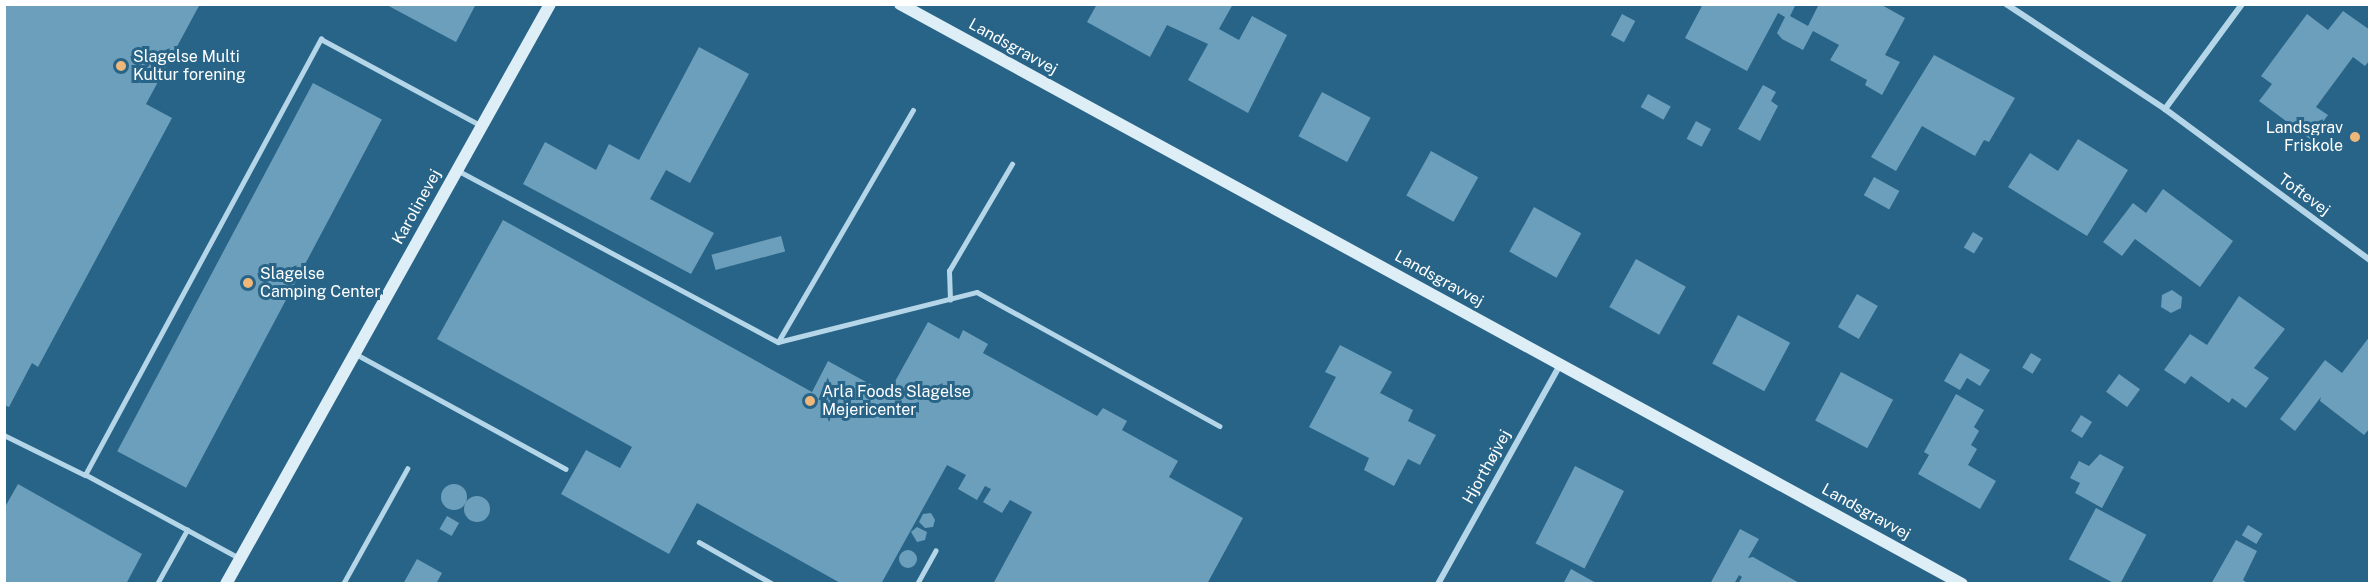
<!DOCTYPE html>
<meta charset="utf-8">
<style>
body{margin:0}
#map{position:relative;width:2374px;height:588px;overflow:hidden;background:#286487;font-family:"Public Sans",sans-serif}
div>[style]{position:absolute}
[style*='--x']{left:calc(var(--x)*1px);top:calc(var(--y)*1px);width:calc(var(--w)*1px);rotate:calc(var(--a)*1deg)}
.building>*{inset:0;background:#6c9fbb;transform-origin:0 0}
.round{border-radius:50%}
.lane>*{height:4.5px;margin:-2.25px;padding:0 2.25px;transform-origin:2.25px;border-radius:2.25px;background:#b4d6e8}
.street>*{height:6px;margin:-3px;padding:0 3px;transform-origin:3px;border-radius:3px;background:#b4d6e8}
.secondary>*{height:12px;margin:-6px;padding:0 6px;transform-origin:6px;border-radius:6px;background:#deeef7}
.dots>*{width:16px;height:16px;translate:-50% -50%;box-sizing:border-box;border:3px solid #286487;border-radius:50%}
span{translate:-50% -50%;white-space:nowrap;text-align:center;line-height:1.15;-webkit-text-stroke:6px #286487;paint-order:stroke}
.street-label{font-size:16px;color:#fff}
.poi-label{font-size:16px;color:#fff}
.left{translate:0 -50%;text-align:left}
.right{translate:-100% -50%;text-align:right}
.frame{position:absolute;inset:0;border:6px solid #fff;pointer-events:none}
</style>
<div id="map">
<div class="building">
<i style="clip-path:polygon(4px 4px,200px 4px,146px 104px,172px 118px,38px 367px,32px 363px,9px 407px,4px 405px)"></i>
<i style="clip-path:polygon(385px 4px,476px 4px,456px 42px)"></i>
<i style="clip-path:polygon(1097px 4px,1233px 4px,1219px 29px,1239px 40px,1252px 16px,1287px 35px,1248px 113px,1188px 80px,1208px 44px,1167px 25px,1150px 57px,1087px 22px)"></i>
<i style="clip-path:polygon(1703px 4px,1796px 4px,1790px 16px,1808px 26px,1819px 4px,1880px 4px,1905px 18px,1885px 55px,1900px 62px,1882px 95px,1865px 85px,1867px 80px,1830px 60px,1839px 45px,1813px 31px,1803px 50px,1782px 39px,1777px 33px,1785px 17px,1778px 13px,1747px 71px,1685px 38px)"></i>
<i style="clip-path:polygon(2343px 11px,2370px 30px,2370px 60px,2365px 66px,2353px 57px,2316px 107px,2328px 115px,2310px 139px,2259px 101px,2272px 84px,2261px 76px,2307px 14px,2328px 30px)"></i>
<i style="left:1622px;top:14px;width:15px;height:24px;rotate:28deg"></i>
<i style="clip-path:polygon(699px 47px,749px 74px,690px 183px,666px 170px,650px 199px,714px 233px,691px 274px,523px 184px,545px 142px,596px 170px,609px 144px,639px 160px)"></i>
<i style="clip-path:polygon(1934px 55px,2015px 98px,1989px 142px,1984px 140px,1975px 156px,1922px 126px,1896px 171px,1871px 157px)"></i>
<i style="left:313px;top:83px;width:78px;height:417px;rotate:28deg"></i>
<i style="clip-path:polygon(1763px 85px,1776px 92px,1771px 101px,1778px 106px,1760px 141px,1738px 129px)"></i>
<i style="left:1322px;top:92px;width:55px;height:50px;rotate:28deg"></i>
<i style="left:1648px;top:94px;width:26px;height:15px;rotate:29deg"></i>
<i style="left:1696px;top:121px;width:17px;height:20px;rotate:28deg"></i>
<i style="clip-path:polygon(2078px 139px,2128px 170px,2087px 236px,2008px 187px,2030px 153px,2058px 171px)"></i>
<i style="left:1431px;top:151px;width:54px;height:51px;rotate:29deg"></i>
<i style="left:1874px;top:177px;width:29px;height:21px;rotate:29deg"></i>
<i style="clip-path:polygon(2163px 189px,2233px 241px,2200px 287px,2135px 239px,2122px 256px,2103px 242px,2133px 203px,2146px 213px)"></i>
<i style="left:1534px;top:207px;width:54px;height:51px;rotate:29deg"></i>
<i style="clip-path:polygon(503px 220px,812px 392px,828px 361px,888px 394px,928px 322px,959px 339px,963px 330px,988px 344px,983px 353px,1097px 416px,1103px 408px,1127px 421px,1122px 430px,1178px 461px,1169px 477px,1243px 518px,1207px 584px,993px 584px,1032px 512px,1010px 500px,1002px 513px,983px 502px,991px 489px,985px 486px,977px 500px,958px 489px,966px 475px,947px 465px,881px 584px,842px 584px,697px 503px,669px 554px,561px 494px,586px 450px,620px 468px,632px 447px,437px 339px)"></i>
<i style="left:1973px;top:232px;width:12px;height:18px;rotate:31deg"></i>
<i style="left:781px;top:236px;width:16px;height:72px;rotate:75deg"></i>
<i style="left:1636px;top:259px;width:57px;height:55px;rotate:29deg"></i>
<i style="clip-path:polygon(2172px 290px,2182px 297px,2181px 308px,2171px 313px,2161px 307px,2162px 295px)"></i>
<i style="left:1857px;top:294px;width:24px;height:38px;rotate:30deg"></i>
<i style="clip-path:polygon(2239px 296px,2285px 329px,2254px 368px,2269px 378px,2246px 408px,2232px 398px,2229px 403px,2191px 376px,2185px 384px,2164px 370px,2190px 334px,2207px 345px)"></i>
<i style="left:1738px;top:315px;width:59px;height:55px;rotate:28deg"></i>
<i style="clip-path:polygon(2370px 336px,2370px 428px,2364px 435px,2320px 401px,2321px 397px,2295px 431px,2280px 419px,2325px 360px,2342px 373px)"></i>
<i style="clip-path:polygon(1340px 345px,1392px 372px,1380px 393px,1413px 410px,1408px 421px,1436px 435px,1420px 465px,1408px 459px,1394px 486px,1364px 470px,1369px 458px,1309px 427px,1336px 377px,1325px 372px)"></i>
<i style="clip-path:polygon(1960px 353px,1990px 370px,1980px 386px,1967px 378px,1960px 390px,1944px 381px)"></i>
<i style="left:2031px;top:353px;width:12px;height:17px;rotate:31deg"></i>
<i style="left:1841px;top:372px;width:59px;height:55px;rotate:28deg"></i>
<i style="left:2119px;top:374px;width:26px;height:22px;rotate:36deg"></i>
<i style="clip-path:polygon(1956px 394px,1984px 410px,1974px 427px,1979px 431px,1971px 445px,1977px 449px,1968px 465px,1996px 481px,1980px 509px,1918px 474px,1929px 455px,1924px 452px)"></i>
<i style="left:2081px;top:415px;width:13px;height:19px;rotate:32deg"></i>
<i style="clip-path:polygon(2100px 454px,2124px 467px,2102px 508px,2075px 493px,2080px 483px,2070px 478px,2079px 461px,2089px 466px)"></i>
<i style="left:1575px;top:466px;width:55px;height:87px;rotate:27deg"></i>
<i style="clip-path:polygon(18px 484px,142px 554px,126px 584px,5px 584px,5px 507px)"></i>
<i class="round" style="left:441px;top:484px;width:26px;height:26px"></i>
<i class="round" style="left:464px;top:496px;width:26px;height:26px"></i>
<i style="left:2096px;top:508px;width:57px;height:58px;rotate:28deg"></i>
<i style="clip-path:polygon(931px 513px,935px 520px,933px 527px,925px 528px,919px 522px,923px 514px)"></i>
<i style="left:447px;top:516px;width:14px;height:15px;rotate:30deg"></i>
<i style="left:2248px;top:525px;width:17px;height:12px;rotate:31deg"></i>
<i style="clip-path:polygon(917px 527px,927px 532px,925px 540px,917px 542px,911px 532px)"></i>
<i style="clip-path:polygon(1740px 529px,1759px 539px,1748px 558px,1753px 557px,1801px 584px,1738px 584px,1742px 577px,1739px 575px,1734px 584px,1710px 584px)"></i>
<i style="clip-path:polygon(2236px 540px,2257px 551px,2243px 580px,2249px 584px,2211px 584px)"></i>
<i class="round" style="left:899px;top:550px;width:18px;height:18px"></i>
<i style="clip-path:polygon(417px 559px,442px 573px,436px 584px,403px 584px)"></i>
<i style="clip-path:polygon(1571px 569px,1598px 584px,1563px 584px)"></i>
</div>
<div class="lane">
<i style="--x:459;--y:171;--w:362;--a:28.2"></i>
<i style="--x:778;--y:342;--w:205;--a:-14.1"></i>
<i style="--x:977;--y:292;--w:277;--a:28.9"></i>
<i style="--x:950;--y:300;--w:29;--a:-92"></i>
<i style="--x:949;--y:271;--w:124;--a:-59.5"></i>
<i style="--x:778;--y:342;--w:268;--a:-59.8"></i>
<i style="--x:356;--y:354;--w:239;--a:28.7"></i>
<i style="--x:4;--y:435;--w:90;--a:26.3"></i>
<i style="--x:699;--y:542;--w:85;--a:29.6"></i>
<i style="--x:240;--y:559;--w:176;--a:-151.5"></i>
<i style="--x:85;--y:475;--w:496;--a:-61.6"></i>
<i style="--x:321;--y:39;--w:183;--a:28.4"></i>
<i style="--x:157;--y:584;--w:62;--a:-60.9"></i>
<i style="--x:343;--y:584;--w:132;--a:-60.9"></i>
<i style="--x:917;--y:584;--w:38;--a:-61"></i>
</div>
<div class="street">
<i style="--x:2006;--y:4;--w:191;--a:33.4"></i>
<i style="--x:2165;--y:109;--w:255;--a:36.4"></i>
<i style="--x:2165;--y:109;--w:130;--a:-53.7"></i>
<i style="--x:1438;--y:584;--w:251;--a:-60.9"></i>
</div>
<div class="secondary">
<i style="--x:900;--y:4;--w:1210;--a:28.64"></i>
<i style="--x:226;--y:584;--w:664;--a:-60.81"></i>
</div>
<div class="dots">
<i style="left:121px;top:66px;background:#f0b77b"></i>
<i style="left:2355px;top:137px;background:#f0b77b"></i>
<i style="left:248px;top:283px;background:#f0b77b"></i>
<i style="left:810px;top:401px;background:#f0b77b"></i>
</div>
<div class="street-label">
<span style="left:1013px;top:47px;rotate:29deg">Landsgravvej</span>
<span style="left:2304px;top:195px;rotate:36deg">Toftevej</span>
<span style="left:417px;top:207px;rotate:-61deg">Karolinevej</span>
<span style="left:1439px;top:279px;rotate:29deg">Landsgravvej</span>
<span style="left:1487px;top:467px;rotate:-61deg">Hjorthøjvej</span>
<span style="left:1866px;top:512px;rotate:29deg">Landsgravvej</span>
</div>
<div class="poi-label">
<span class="left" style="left:133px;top:66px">Slagelse Multi<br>Kultur forening</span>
<span class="right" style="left:2343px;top:137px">Landsgrav<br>Friskole</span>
<span class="left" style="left:260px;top:283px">Slagelse<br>Camping Center</span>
<span class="left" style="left:822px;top:401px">Arla Foods Slagelse<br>Mejericenter</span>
</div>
<div class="frame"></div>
</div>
